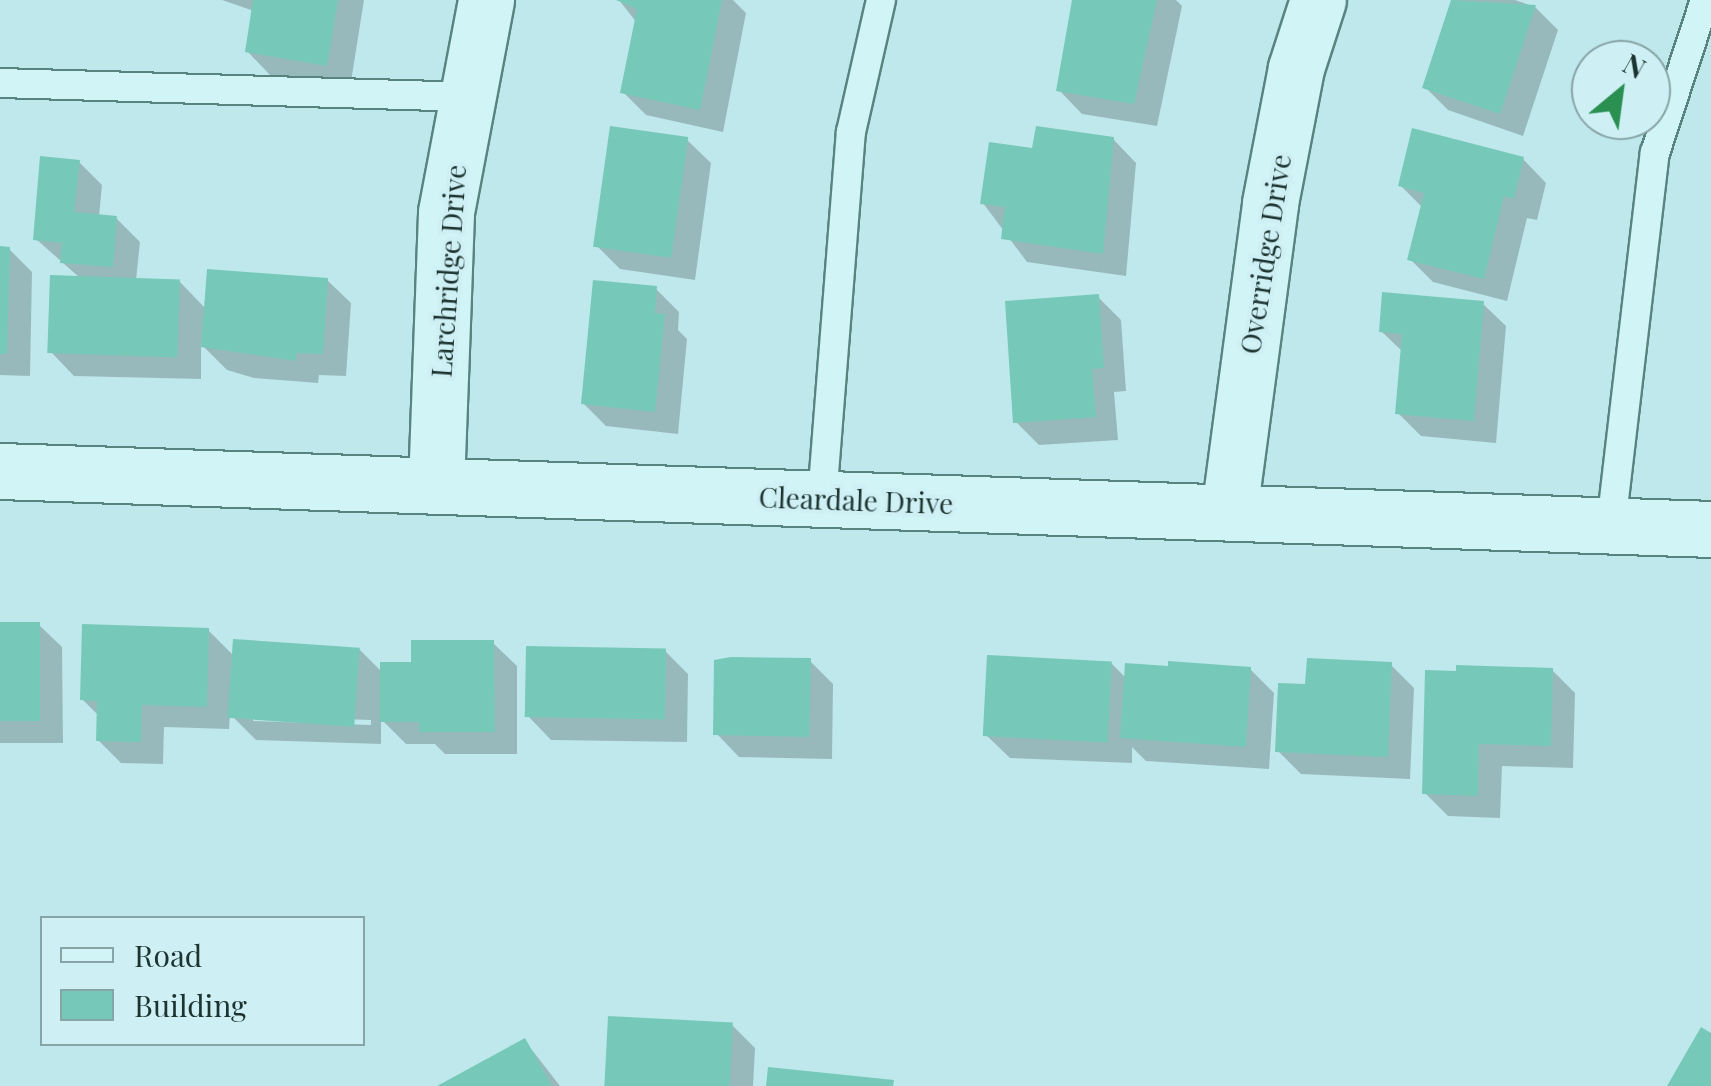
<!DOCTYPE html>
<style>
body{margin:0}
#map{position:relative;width:1711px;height:1086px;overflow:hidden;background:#bfe8ec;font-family:"Playfair Display",serif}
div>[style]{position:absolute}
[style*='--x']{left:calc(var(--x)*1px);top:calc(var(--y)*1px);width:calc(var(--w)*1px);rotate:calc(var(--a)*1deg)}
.shadow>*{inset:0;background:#0003}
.building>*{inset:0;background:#76c9b8;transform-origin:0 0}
.roads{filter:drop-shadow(2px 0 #588480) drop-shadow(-2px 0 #588480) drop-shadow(0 2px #588480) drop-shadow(0 -2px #588480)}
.lane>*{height:28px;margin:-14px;padding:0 14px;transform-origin:14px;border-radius:14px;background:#d1f4f7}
.street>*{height:55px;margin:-27.5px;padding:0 27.5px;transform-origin:27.5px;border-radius:27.5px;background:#d1f4f7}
.secondary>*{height:55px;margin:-27.5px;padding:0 27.5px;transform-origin:27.5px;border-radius:27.5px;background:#d1f4f7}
span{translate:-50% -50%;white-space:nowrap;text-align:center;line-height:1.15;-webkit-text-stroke:8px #cef0f4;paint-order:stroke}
.street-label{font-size:28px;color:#1c3330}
.legend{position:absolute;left:40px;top:916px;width:325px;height:130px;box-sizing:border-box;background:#cef0f4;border:2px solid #87a4a6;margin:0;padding:12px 18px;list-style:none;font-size:30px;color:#1c3330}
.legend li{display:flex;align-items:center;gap:20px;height:50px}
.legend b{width:50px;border:2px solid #87a4a6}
.north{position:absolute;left:1571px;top:40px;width:100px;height:100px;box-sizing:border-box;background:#cef0f4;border:2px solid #87a4a6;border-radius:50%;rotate:29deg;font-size:28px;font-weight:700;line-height:40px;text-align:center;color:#1c3330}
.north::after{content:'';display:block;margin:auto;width:35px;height:45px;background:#2a9051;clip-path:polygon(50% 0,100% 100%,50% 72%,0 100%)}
</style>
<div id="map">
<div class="shadow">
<i style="clip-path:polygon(222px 0,364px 0,350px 88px,270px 75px,247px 51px,254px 11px)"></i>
<i style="clip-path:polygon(619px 0,733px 0,746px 13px,723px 132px,646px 115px,623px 92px,637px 23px)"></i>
<i style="clip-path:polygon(1074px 0,1176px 0,1182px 6px,1157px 126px,1082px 114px,1059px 90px)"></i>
<i style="clip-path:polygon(1453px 0,1515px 0,1535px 7px,1558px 30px,1523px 136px,1448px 110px,1425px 87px)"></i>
<i style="clip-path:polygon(1113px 139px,1136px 163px,1126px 276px,1027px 262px,983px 203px,1034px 151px)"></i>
<i style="clip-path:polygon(687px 140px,711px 163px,695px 280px,620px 269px,597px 246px)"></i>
<i style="clip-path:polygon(1523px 159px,1546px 183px,1537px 220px,1527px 218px,1507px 301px,1433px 282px,1410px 259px,1423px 208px,1400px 185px)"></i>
<i style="clip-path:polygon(79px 162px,102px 185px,99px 217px,116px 218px,140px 242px,136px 280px,179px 281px,206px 309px,327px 280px,351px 303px,346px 376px,319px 375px,318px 383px,254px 378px,227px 370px,201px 344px,201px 379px,74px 376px,51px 352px,80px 278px,36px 239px)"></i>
<i style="clip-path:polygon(0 249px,9px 249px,32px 272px,30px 376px,0 375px)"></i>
<i style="clip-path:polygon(656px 289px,679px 312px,678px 330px,687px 339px,678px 434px,606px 426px,583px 403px)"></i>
<i style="clip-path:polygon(1098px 297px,1121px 320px,1126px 391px,1114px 392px,1118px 440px,1039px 445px,1016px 422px)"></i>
<i style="clip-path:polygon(1482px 303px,1506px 326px,1496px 443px,1421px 436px,1398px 413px,1403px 352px,1381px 331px)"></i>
<i style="clip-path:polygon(0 624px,38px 624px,62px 647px,63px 743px,0 743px)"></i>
<i style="clip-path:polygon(evenodd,208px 630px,235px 657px,359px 649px,383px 673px,493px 643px,517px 666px,517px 754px,445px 754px,435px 744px,406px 744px,381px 719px,381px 744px,256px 740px,230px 714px,229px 729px,164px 727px,163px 764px,121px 763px,98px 740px,99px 716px,82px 699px,208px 630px,253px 716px,371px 720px,371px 725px,253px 721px,253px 716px)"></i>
<i style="clip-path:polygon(665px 651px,688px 674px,687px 742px,551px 740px,528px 716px)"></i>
<i style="clip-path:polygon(810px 661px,833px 684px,832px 759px,739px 757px,716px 733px)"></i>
<i style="clip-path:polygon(1111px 663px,1127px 679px,1250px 669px,1274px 693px,1269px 769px,1146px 761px,1132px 747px,1132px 763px,1010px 758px,986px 735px)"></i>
<i style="clip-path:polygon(1391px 665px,1414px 688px,1410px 779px,1301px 774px,1278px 751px,1308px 687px)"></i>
<i style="clip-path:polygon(1552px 670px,1575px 693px,1573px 768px,1502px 766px,1500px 818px,1448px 816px,1425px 793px)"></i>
<i style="clip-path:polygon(732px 1025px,755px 1048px,753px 1086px,606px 1086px)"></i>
<i style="clip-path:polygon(525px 1041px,560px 1086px,442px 1086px)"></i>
</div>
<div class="building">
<i style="clip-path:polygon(253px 0,338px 0,327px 66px,245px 52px)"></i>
<i style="clip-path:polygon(616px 0,722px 0,700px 110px,620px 93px,637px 9px)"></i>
<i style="clip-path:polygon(1072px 0,1157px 0,1134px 104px,1056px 91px)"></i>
<i style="clip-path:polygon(1451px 0,1536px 5px,1500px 114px,1422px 88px)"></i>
<i style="left:610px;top:126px;width:79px;height:122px;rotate:8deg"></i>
<i style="clip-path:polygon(1036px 126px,1114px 137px,1103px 254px,1001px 239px,1005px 207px,980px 204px,989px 142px,1032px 148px)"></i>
<i style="clip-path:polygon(1412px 128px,1524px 157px,1514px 199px,1504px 196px,1484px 279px,1407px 260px,1424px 193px,1398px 186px)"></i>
<i style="clip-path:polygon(40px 156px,80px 160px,74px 212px,117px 216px,113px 267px,60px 263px,62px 243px,33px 240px)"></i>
<i style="clip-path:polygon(0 246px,10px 247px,7px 354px,0 354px)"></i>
<i style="clip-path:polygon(207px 269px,328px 278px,323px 354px,296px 353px,296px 361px,201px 347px)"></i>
<i style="left:50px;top:275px;width:130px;height:78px;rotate:2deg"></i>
<i style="clip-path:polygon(593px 280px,657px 286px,655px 313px,665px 314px,655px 412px,581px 404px)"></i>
<i style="clip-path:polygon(1382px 292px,1484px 301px,1474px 421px,1395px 414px,1402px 334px,1379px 332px)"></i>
<i style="clip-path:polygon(1099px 294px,1104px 368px,1092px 369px,1096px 417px,1013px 423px,1005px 301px)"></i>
<i style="left:0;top:622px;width:40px;height:99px"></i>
<i style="clip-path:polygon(82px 624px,209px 628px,207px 707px,142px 705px,141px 742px,96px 741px,97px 701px,80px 700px)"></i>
<i style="left:233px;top:639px;width:127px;height:79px;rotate:4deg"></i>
<i style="clip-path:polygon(411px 640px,494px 640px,495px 732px,419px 732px,419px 722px,380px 722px,380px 662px,411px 662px)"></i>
<i style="left:526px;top:646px;width:140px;height:71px;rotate:1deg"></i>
<i style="left:987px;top:655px;width:125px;height:81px;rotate:3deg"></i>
<i style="clip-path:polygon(731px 657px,811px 658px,809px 737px,713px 735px,714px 660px)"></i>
<i style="clip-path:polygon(1307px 658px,1392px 662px,1388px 757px,1275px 752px,1278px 683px,1305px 684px)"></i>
<i style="clip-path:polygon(1168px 661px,1251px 667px,1246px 747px,1120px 738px,1125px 663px,1168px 666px)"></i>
<i style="clip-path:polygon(1456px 665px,1553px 668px,1551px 746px,1479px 744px,1478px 796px,1422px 794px,1425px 670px,1456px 671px)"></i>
<i style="left:608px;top:1016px;width:125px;height:70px;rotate:3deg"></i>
<i style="clip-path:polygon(1701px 1027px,1711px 1033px,1711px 1086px,1667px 1086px)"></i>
<i style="clip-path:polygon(525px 1038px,552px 1086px,437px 1086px)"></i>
<i style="clip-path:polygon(768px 1067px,894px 1080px,893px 1086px,766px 1086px)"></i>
</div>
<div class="roads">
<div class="lane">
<i style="--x:0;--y:83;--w:466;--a:1.7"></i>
<i style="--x:822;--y:499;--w:368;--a:-85.5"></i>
<i style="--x:851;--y:132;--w:135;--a:-77.2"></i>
<i style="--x:1611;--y:525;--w:375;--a:-83.3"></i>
<i style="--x:1655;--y:153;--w:161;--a:-71.9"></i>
</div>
<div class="street">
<i style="--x:436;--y:486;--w:274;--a:-87.9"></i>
<i style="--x:446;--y:212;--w:216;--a:-79.3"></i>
<i style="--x:1229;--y:512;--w:312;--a:-82.4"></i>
<i style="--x:1270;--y:203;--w:137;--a:-79.1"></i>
<i style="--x:1296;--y:68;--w:71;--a:-72.1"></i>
</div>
<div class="secondary">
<i style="--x:0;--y:471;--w:1712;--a:1.94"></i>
</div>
</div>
<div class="street-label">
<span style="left:1265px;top:254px;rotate:-81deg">Overridge Drive</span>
<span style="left:448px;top:271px;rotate:-86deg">Larchridge Drive</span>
<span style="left:856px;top:500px;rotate:2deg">Cleardale Drive</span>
</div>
<ul class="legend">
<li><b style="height:12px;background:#d1f4f7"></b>Road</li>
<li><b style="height:28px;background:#76c9b8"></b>Building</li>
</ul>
<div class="north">N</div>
</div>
